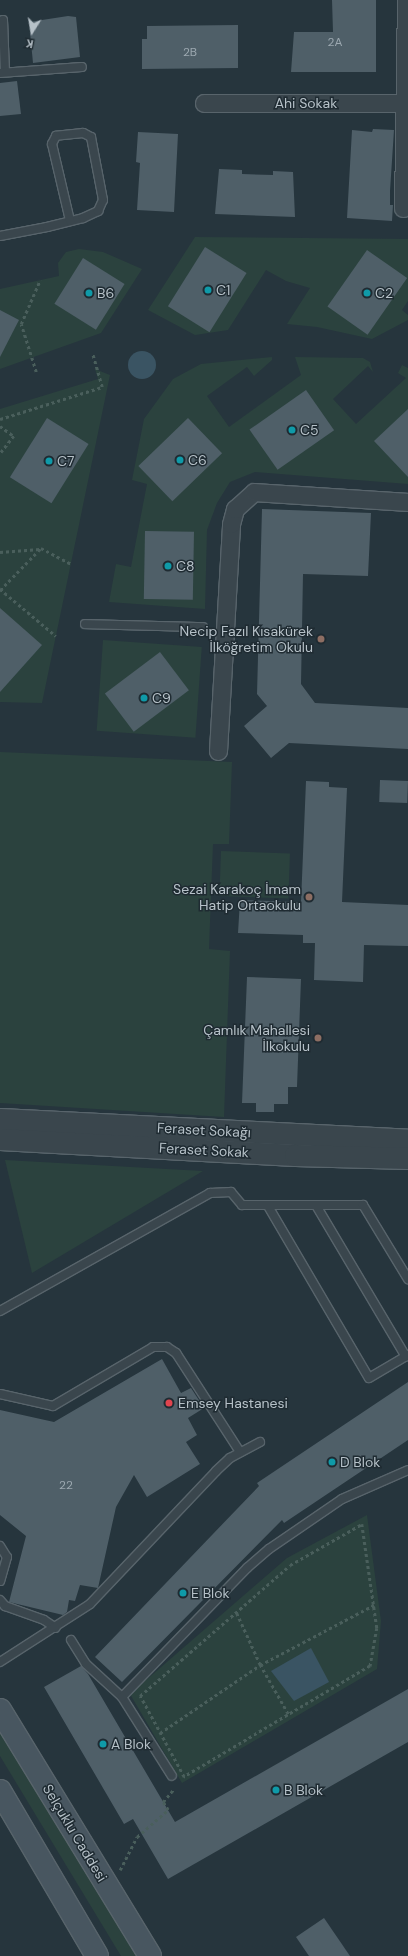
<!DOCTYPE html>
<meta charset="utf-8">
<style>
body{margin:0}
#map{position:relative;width:408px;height:1956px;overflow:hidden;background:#26353d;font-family:"DM Sans",sans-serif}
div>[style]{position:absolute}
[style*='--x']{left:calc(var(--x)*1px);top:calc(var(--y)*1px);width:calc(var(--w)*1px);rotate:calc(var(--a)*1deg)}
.green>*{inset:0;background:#2b423e;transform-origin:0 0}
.water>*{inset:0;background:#3a5463}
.round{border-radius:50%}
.building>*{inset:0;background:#4f5f68;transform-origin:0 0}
.path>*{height:2.5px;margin-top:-1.25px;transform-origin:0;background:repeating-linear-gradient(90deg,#4a5f5c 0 3px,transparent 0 6px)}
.roads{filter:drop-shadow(1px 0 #58646b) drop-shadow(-1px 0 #58646b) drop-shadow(0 1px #58646b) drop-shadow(0 -1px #58646b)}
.service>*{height:8px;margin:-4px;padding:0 4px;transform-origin:4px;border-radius:4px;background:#3a464d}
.minor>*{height:17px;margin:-8.5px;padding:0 8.5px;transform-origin:8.5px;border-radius:8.5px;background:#3a464d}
.tertiary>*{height:21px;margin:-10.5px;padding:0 10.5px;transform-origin:10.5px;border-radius:10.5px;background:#3a464d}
.secondary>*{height:22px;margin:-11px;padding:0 11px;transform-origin:11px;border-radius:11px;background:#485660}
.dots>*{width:11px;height:11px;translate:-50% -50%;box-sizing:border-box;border:2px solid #1f2b32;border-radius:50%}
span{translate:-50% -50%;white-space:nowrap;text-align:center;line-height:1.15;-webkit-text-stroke:3px #1f2b32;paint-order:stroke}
.number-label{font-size:12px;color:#9ca8b0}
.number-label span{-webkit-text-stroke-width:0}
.street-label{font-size:14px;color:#b6c1c8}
.poi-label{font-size:14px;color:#b6c1c8}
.left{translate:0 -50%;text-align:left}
.right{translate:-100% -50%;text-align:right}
.north{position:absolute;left:12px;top:12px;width:40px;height:40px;-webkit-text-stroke:3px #1f2b32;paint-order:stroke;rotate:191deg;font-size:11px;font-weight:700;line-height:16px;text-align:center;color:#b6c1c8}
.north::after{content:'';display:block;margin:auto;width:14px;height:18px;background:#b6c1c8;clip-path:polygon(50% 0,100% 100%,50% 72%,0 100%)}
</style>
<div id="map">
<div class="green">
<i style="clip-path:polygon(195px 237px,408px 239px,408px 301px,402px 310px,408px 315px,408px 320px,372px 339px,317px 327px,287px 324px,310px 288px,286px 281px,266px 270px,228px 330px,195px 335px,148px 310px)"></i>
<i style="clip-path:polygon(79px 249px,103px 252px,142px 269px,101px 333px,0 369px,0 289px,59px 276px,58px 263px,66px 252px)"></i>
<i style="clip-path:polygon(272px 357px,272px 360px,254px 376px,247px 367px,207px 396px,229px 427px,301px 375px,295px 357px,363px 358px,370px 362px,373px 372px,368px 366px,333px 399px,356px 424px,406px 378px,398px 373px,402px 365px,408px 368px,408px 484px,255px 472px,230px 482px,217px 503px,207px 530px,205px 609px,109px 602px,116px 564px,131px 567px,147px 484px,132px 480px,144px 419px,173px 379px,201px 364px)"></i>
<i style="clip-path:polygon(95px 369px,110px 375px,42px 703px,0 702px,0 409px,98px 379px)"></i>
<i style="left:103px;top:640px;width:99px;height:91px;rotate:4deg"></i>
<i style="clip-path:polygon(0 752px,232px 762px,229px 844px,213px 844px,209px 949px,230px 951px,224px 1117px,0 1103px)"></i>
<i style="left:221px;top:851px;width:69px;height:45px;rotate:2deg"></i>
<i style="clip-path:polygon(5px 1160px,203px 1171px,32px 1273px)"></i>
<i style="clip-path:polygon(367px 1515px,381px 1621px,377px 1669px,182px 1783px,130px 1694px,287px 1558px)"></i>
<i style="clip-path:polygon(0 1729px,138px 1956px,121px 1956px,0 1756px)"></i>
</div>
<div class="water">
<i class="round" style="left:128px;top:351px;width:28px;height:28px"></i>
<i style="clip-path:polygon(311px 1648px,329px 1682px,294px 1701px,271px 1671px)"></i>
</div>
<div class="building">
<i style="clip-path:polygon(332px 0,376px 0,376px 72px,291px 72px,294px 32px,333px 32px)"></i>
<i style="clip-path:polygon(68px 16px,76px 17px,80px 57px,33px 63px,29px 22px)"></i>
<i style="clip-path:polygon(238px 25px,238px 68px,142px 69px,142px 39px,147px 39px,147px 26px)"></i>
<i style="clip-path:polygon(17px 81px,21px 114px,0 116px,0 83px)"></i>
<i style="clip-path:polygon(373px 129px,394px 130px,390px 191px,390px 205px,393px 205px,392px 221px,347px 218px,352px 130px,372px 132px)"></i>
<i style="clip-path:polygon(138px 132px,178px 134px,174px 212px,137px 210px,140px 163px,136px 162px)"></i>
<i style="clip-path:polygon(219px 169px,242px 170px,242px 174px,273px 175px,273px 171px,293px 172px,295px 217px,215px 214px)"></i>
<i style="left:205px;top:247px;width:49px;height:70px;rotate:32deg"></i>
<i style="left:367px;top:250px;width:49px;height:69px;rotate:35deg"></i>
<i style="left:83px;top:258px;width:49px;height:54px;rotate:32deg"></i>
<i style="clip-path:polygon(0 310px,19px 320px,0 357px)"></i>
<i style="left:306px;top:390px;width:49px;height:69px;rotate:55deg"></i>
<i style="clip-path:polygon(408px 409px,408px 477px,374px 441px)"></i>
<i style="left:47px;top:418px;width:49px;height:70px;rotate:32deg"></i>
<i style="left:188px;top:418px;width:49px;height:69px;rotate:46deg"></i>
<i style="clip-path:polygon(262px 509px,371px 513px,368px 576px,303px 574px,301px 684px,315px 703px,408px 708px,408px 749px,289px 743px,271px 758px,244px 726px,267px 706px,257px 694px)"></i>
<i style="left:145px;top:531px;width:49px;height:68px;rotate:1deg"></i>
<i style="clip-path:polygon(0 608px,42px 645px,0 692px)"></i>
<i style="left:160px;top:652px;width:48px;height:69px;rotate:53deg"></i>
<i style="left:380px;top:780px;width:28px;height:22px;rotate:2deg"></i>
<i style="clip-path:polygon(306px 781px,329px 782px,329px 787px,347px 788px,342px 902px,408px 905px,408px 946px,364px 945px,363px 982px,314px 980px,315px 943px,303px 943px,303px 935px,238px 933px,240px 900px,301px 902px)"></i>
<i style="clip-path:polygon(247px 977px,301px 979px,297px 1087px,288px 1087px,288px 1104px,274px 1104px,274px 1112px,256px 1112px,256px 1103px,242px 1103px)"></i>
<i style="clip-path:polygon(162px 1359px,181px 1393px,191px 1388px,204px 1408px,188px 1418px,197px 1435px,186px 1442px,200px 1464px,147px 1497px,134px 1475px,116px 1507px,98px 1588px,80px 1585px,75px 1601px,69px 1600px,67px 1612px,63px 1615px,9px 1602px,26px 1536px,0 1515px,0 1410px,54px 1422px)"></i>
<i style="clip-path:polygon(408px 1382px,408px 1440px,284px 1523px,282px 1520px,122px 1682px,95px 1657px,259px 1486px,257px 1483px)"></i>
<i style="clip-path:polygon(81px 1666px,88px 1674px,175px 1822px,408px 1689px,408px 1742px,168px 1879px,133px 1819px,124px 1824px,44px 1687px)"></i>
<i style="clip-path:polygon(324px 1918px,350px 1956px,309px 1956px,296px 1937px)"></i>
</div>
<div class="path">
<i style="--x:36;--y:372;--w:50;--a:-107.4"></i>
<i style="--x:21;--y:324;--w:48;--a:-66.6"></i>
<i style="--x:0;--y:419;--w:107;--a:-17.4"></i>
<i style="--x:102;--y:387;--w:35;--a:-106"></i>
<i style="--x:0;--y:426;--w:17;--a:36"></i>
<i style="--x:14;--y:436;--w:23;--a:128"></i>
<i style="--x:0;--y:552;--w:40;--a:-4.3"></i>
<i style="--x:0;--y:589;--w:73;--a:40"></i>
<i style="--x:0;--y:590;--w:59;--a:-45.7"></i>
<i style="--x:41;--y:548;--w:34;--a:28"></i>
<i style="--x:362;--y:1524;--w:105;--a:81.8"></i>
<i style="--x:377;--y:1628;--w:39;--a:100"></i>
<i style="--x:370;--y:1666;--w:217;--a:149.2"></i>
<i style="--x:184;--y:1777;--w:92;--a:-118.5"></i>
<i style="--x:140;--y:1696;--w:199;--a:-41.1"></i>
<i style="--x:290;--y:1565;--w:83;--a:-29.7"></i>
<i style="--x:288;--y:1714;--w:56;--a:-119.7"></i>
<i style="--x:260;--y:1665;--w:129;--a:-27.8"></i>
<i style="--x:160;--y:1733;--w:121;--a:-34.2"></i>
<i style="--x:260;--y:1665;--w:58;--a:-114.4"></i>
<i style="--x:120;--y:1870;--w:37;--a:-63"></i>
<i style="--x:137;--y:1837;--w:41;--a:-41.1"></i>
<i style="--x:168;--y:1810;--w:9;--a:-122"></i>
<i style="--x:163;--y:1802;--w:17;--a:-50"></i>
</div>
<div class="roads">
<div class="service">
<i style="--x:3;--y:20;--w:52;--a:87.8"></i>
<i style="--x:0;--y:73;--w:82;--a:-4.2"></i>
<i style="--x:0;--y:236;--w:48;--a:-10.8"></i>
<i style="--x:47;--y:227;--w:37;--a:-14"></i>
<i style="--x:83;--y:218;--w:17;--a:-25"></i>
<i style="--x:98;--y:211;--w:12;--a:-66"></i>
<i style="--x:103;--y:200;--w:64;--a:-100.8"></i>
<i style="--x:91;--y:137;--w:9;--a:-153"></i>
<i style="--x:83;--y:133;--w:27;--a:174"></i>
<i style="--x:56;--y:136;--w:9;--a:117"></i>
<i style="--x:52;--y:144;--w:79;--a:76.8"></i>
<i style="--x:85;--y:624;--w:118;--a:1.5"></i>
<i style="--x:268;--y:1206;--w:199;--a:59.6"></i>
<i style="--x:369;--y:1378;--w:45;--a:-30.5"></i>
<i style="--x:317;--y:1207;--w:174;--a:59.3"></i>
<i style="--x:0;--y:1311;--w:241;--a:-29.3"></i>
<i style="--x:210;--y:1193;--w:21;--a:-3"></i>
<i style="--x:231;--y:1192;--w:17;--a:50"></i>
<i style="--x:242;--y:1205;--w:121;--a:0"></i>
<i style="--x:363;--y:1205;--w:87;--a:58.7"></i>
<i style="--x:0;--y:1394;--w:54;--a:12.8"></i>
<i style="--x:53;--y:1406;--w:116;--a:-30.5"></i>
<i style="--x:153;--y:1347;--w:14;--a:0"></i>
<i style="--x:167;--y:1347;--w:11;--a:34"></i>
<i style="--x:176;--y:1353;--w:118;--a:57.1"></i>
<i style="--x:0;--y:1546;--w:13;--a:58"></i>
<i style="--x:7;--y:1557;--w:25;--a:106"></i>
<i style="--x:0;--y:1600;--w:8;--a:50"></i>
<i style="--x:5;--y:1606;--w:41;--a:19.7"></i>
<i style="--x:44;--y:1620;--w:14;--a:34"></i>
<i style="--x:71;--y:1640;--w:28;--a:58"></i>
<i style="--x:86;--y:1664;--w:49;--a:42.5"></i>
<i style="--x:122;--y:1697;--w:93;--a:57.7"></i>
<i style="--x:0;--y:1662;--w:107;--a:-32.8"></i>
<i style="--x:90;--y:1604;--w:183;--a:-46.5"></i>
<i style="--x:216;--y:1471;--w:19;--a:-43"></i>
<i style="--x:230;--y:1458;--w:34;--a:-28"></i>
<i style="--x:122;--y:1697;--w:180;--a:-45.9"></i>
<i style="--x:247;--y:1568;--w:29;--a:-41"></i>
<i style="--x:269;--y:1549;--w:88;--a:-34.4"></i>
<i style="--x:342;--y:1499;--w:72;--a:-23.7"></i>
</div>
<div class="minor">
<i style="--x:204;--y:103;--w:204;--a:0"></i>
<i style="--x:403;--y:208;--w:208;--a:-89.2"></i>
<i style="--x:218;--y:751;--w:227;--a:-86.7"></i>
<i style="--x:231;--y:524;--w:16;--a:-75"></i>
<i style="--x:235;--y:509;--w:25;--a:-42"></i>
<i style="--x:254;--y:492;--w:154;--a:3.7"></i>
</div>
<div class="tertiary">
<i style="--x:0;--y:1119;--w:409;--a:2.9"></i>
<i style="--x:0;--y:1139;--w:295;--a:3.1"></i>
<i style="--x:295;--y:1155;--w:113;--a:1.5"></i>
</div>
<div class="secondary">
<i style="--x:0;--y:1710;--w:288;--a:58.6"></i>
<i style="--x:0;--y:1791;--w:191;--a:59.5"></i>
</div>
</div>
<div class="dots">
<i style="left:208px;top:290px;background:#0f9aa8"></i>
<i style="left:89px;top:293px;background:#0f9aa8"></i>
<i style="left:367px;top:293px;background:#0f9aa8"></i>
<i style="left:292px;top:430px;background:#0f9aa8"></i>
<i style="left:180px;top:460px;background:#0f9aa8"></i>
<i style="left:49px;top:461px;background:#0f9aa8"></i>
<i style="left:168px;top:566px;background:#0f9aa8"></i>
<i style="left:321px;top:639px;background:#8d6e63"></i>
<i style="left:144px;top:698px;background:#0f9aa8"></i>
<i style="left:309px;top:897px;background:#8d6e63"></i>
<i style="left:318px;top:1038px;background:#8d6e63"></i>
<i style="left:169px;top:1403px;background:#e0444e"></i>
<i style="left:332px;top:1462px;background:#0f9aa8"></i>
<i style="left:183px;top:1593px;background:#0f9aa8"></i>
<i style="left:103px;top:1744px;background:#0f9aa8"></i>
<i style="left:276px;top:1790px;background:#0f9aa8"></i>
</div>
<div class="number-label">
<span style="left:335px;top:43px">2A</span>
<span style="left:190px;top:53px">2B</span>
<span style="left:66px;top:1486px">22</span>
</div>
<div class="street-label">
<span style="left:306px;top:103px">Ahi Sokak</span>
<span style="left:204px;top:1130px;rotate:3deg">Feraset Sokağı</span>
<span style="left:204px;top:1150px;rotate:3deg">Feraset Sokak</span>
<span style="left:75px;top:1833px;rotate:59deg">Selçuklu Caddesi</span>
</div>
<div class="poi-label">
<span class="left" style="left:216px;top:290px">C1</span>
<span class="left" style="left:97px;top:293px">B6</span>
<span class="left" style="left:375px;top:293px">C2</span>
<span class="left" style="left:300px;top:430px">C5</span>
<span class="left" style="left:188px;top:460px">C6</span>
<span class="left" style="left:57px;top:461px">C7</span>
<span class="left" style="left:176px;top:566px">C8</span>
<span class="right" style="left:313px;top:639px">Necip Fazıl Kısakürek<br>İlköğretim Okulu</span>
<span class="left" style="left:152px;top:698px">C9</span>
<span class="right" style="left:301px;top:897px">Sezai Karakoç İmam<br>Hatip Ortaokulu</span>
<span class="right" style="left:310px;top:1038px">Çamlık Mahallesi<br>İlkokulu</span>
<span class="left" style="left:178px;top:1403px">Emsey Hastanesi</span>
<span class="left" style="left:340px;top:1462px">D Blok</span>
<span class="left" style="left:191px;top:1593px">E Blok</span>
<span class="left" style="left:111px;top:1744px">A Blok</span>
<span class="left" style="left:284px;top:1790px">B Blok</span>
</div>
<div class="north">K</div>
</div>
